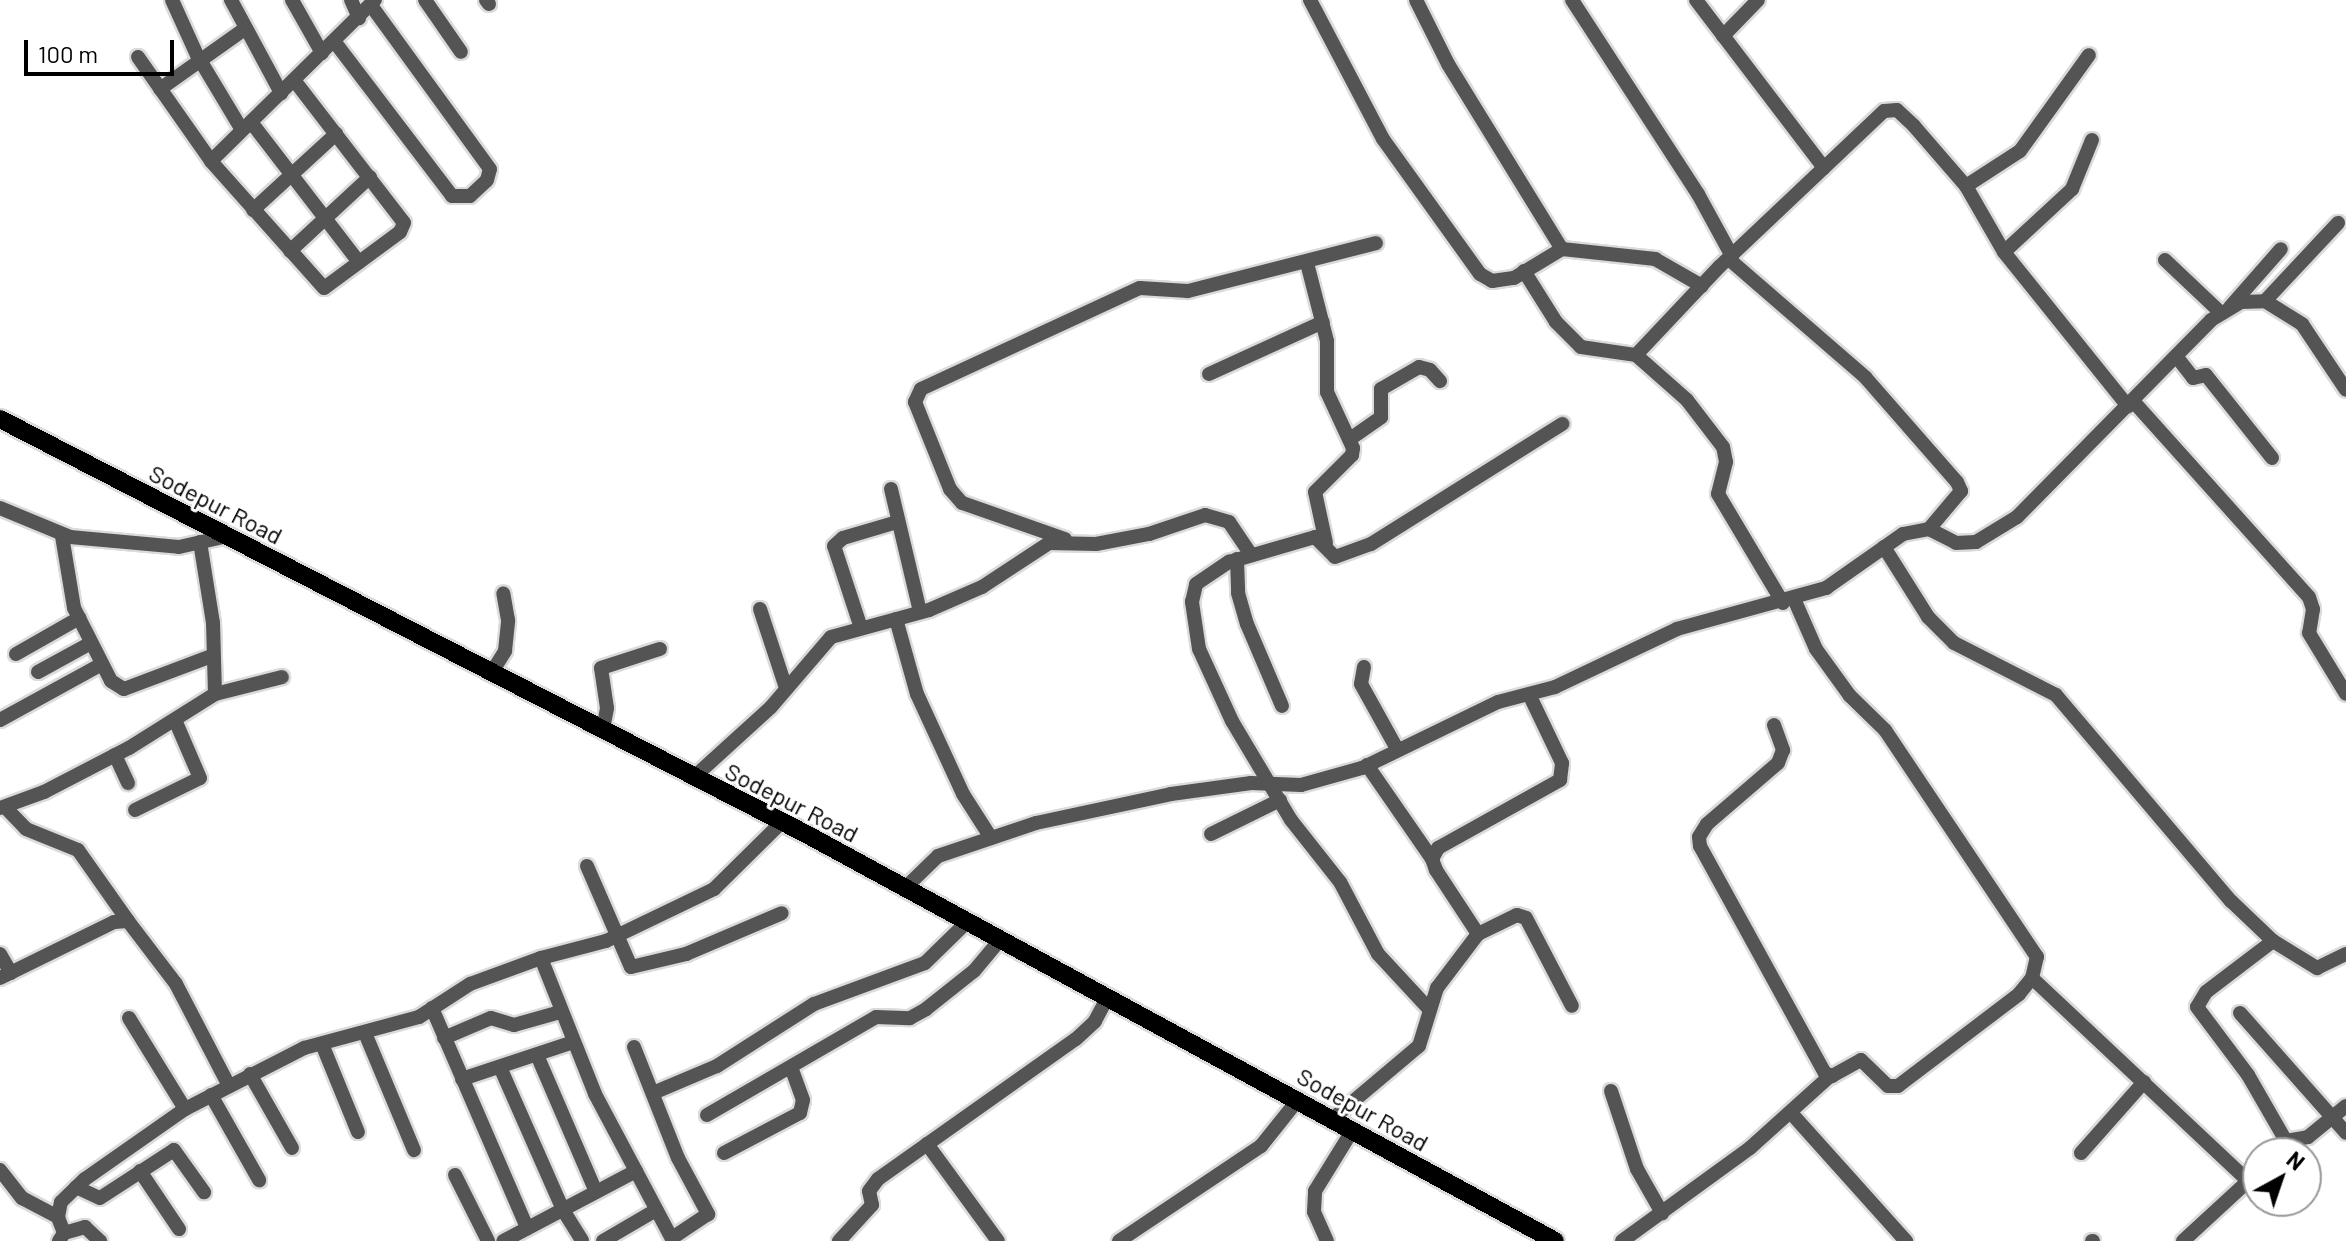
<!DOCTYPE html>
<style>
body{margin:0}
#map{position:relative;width:2346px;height:1241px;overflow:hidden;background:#fff;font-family:Barlow,sans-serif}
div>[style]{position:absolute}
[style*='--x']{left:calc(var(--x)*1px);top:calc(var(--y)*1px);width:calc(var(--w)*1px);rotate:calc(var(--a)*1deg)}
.roads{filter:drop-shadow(2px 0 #dbdbdb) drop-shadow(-2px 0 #dbdbdb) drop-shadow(0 2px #dbdbdb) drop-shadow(0 -2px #dbdbdb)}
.minor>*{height:14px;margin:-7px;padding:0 7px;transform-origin:7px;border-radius:7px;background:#545454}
.major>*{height:18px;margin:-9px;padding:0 9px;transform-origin:9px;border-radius:9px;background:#000}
span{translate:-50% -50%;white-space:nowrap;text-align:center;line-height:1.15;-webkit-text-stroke:6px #fff;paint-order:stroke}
.street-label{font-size:24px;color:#000}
.north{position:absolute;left:2242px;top:1137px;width:80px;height:80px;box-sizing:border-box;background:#fff;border:2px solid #999;border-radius:50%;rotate:40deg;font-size:22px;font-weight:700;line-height:32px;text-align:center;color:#000}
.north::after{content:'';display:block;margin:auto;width:28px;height:36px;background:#000;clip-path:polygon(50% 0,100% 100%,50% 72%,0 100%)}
.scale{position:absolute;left:24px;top:40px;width:150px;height:36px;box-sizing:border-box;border:4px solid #000;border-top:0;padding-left:10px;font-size:24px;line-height:28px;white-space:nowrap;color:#000;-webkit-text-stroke:6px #fff;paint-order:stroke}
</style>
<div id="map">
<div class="roads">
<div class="minor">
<i style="--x:172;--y:0;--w:60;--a:65.6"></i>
<i style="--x:197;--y:55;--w:87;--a:59"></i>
<i style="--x:231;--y:0;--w:106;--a:61.7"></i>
<i style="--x:292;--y:0;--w:61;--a:60.5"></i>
<i style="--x:351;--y:0;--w:20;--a:66"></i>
<i style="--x:425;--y:0;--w:63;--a:55.3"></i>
<i style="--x:486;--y:0;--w:5;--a:53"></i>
<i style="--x:1310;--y:0;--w:157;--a:62.3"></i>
<i style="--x:1383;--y:139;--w:166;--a:54.3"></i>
<i style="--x:1480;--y:274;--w:14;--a:30"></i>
<i style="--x:1492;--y:281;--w:22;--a:-8"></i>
<i style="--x:1514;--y:278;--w:56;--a:-31.1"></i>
<i style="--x:1562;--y:249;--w:94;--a:6.1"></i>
<i style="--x:1655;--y:259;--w:54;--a:29.9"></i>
<i style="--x:1416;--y:0;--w:72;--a:63.4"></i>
<i style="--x:1448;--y:64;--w:217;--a:58.4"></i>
<i style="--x:1572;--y:0;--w:231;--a:57"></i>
<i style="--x:1698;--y:194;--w:71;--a:61.3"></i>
<i style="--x:1696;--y:0;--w:211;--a:52.7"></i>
<i style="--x:1723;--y:36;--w:50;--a:-45.8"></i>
<i style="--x:334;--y:41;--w:195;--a:52.7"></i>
<i style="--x:452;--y:196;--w:18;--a:0"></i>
<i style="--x:470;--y:196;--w:23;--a:-43"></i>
<i style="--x:487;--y:180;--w:11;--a:-75"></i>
<i style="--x:490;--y:169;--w:203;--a:-126"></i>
<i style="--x:138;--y:57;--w:127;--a:54.9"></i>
<i style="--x:294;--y:80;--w:180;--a:52.4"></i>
<i style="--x:404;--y:223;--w:10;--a:114"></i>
<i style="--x:400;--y:232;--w:94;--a:143.6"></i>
<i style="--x:324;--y:288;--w:170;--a:-131.7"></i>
<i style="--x:211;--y:161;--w:230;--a:-44.5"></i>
<i style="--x:160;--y:89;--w:105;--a:-35.3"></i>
<i style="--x:251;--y:122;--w:177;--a:52.4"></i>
<i style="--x:1966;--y:186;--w:64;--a:-32.9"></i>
<i style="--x:2020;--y:151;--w:118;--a:-54.3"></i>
<i style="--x:253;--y:210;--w:113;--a:-42.5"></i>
<i style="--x:290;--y:251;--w:109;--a:-42.8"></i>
<i style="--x:2004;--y:252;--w:93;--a:-42.8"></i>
<i style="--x:2072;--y:189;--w:53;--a:-67.8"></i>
<i style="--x:1730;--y:260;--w:179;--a:40.9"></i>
<i style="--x:1865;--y:377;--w:140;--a:48.8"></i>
<i style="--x:1957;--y:482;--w:10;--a:66"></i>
<i style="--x:1961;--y:491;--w:50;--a:130.1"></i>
<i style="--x:2165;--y:260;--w:76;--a:43.4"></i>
<i style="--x:1307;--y:263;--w:81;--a:75.6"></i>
<i style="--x:1327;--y:341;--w:51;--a:90"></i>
<i style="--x:1327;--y:392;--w:62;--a:65.1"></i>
<i style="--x:1353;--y:448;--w:7;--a:98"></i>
<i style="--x:1352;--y:455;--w:52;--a:135"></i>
<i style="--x:1315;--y:492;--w:52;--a:77.8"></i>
<i style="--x:1524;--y:271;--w:60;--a:57.9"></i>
<i style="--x:1556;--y:322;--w:35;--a:45"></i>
<i style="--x:1581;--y:347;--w:56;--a:8.3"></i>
<i style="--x:2265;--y:301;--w:107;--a:-46.9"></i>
<i style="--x:2230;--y:307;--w:77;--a:-48.7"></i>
<i style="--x:2176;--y:356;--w:28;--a:52"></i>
<i style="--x:2193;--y:378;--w:13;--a:-13"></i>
<i style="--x:2206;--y:375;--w:106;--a:51.5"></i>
<i style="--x:1209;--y:374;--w:125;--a:-24.5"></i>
<i style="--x:2133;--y:401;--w:263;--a:48.1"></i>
<i style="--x:2309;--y:597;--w:13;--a:72"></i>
<i style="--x:2313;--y:609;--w:24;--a:99"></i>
<i style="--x:2309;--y:633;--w:71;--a:58.8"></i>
<i style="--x:1350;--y:439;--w:38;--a:-35"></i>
<i style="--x:1381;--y:417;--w:28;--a:-90"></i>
<i style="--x:1381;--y:389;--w:44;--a:-30.1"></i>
<i style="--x:1419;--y:367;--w:11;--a:15"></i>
<i style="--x:1430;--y:370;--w:15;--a:48"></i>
<i style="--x:891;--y:489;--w:126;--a:76.7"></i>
<i style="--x:0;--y:508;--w:76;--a:22.5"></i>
<i style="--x:70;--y:537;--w:109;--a:5.2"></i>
<i style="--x:179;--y:547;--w:50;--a:-12.7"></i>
<i style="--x:62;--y:536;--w:73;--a:80.5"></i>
<i style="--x:74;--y:608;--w:82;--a:63.1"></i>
<i style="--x:111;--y:681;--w:15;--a:32"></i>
<i style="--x:124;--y:689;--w:94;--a:-20.6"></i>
<i style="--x:1065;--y:539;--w:109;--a:-160.7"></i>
<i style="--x:962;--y:503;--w:18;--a:-131"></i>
<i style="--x:950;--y:489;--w:94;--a:-111.9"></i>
<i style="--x:915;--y:402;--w:14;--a:-65"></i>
<i style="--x:921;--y:389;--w:241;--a:-24.8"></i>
<i style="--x:1140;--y:288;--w:48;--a:3.6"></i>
<i style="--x:1188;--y:291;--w:194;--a:-14.3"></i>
<i style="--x:1884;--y:547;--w:83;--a:57.8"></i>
<i style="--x:1928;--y:617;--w:37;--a:45"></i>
<i style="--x:1954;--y:643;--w:114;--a:27"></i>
<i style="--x:2056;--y:695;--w:270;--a:49.7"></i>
<i style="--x:2231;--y:901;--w:58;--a:43.6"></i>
<i style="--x:2273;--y:941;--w:52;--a:31.5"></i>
<i style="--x:2317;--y:968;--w:32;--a:-26"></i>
<i style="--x:1237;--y:559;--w:34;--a:88"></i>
<i style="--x:1238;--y:593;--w:32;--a:74"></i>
<i style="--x:1247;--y:624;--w:89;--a:66.9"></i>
<i style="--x:1783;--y:603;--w:127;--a:-120.8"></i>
<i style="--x:1718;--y:494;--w:33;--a:-76"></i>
<i style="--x:1726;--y:462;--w:15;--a:-101"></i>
<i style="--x:1723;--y:447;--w:59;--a:-127.5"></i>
<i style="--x:1687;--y:400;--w:68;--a:-138.6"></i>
<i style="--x:1636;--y:355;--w:121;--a:-46.7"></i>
<i style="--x:1719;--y:267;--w:227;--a:-43.4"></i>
<i style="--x:1884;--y:111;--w:13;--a:-4"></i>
<i style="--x:1897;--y:110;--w:23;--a:43"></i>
<i style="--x:1914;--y:126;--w:79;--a:49.1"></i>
<i style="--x:1966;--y:186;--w:76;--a:60.1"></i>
<i style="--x:2004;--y:252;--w:198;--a:51.2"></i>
<i style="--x:760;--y:609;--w:83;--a:71.8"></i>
<i style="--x:896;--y:619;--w:78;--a:74.4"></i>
<i style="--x:917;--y:694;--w:110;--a:65.3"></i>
<i style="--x:963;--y:794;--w:52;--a:57.5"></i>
<i style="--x:861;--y:628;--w:86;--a:-108.2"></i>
<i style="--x:834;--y:546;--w:12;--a:-42"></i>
<i style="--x:843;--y:538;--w:56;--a:-16.5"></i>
<i style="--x:16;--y:654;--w:73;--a:-29.7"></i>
<i style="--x:1364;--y:667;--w:17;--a:100"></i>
<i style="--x:1361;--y:684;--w:74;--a:61"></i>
<i style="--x:38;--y:672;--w:60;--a:-28.7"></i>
<i style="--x:492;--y:672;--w:25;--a:-58"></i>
<i style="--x:505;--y:651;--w:31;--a:-84"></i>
<i style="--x:508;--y:620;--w:27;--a:-100"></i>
<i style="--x:215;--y:694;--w:69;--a:-14.2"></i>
<i style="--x:0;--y:720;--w:114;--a:-28.8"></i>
<i style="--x:1774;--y:725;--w:27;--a:70"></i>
<i style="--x:1783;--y:750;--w:14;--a:111"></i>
<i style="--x:1778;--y:763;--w:94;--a:139.3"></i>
<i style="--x:1707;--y:824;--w:15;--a:122"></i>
<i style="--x:1699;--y:837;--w:9;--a:84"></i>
<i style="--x:1700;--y:846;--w:259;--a:61.2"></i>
<i style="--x:1825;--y:1073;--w:8;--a:23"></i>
<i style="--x:1832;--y:1076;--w:33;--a:-29"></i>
<i style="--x:1861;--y:1060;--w:37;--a:44"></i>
<i style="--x:1888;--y:1086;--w:10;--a:0"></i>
<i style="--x:1898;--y:1086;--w:152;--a:-37.2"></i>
<i style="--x:2019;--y:994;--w:21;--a:-51"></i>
<i style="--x:2032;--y:978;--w:22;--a:-77"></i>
<i style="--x:2037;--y:957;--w:273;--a:-123.8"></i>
<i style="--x:1885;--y:730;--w:49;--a:-135.8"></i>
<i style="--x:1850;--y:696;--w:58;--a:-125.9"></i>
<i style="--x:1816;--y:649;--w:55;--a:-113.7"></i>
<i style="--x:603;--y:729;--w:21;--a:-79"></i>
<i style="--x:607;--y:708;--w:40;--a:-98.5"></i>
<i style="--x:601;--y:668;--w:62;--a:-17.9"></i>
<i style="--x:115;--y:755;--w:31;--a:65"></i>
<i style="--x:1367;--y:765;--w:114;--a:55.3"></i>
<i style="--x:693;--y:778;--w:105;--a:-42.3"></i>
<i style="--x:771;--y:707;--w:92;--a:-49.4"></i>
<i style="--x:831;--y:637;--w:102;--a:-15.4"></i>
<i style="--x:929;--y:610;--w:58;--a:-23.5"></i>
<i style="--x:982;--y:587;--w:80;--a:-33.3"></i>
<i style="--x:1049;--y:543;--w:47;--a:1.2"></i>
<i style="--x:1096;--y:544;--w:54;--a:-10.7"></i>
<i style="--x:1149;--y:534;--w:59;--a:-18.7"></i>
<i style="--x:1205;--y:515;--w:25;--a:16"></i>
<i style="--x:1229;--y:522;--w:40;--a:56"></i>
<i style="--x:5;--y:807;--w:30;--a:46"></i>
<i style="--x:26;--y:829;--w:56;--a:22"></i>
<i style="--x:78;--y:850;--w:87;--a:54.8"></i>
<i style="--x:0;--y:808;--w:47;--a:-20"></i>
<i style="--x:44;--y:792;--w:96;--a:-27.4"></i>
<i style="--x:129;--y:748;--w:102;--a:-32.1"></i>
<i style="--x:215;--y:694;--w:71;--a:-91.6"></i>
<i style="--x:213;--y:623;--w:82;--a:-99.1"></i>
<i style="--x:135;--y:810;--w:72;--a:-26.2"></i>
<i style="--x:200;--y:778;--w:63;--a:-113.3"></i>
<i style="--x:1211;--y:834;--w:77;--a:-26.2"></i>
<i style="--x:587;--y:866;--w:110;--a:66.5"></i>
<i style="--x:631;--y:967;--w:57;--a:-13.3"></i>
<i style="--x:686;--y:954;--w:104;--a:-23.1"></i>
<i style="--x:905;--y:888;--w:46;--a:-44.1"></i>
<i style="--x:938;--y:856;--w:103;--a:-18.6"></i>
<i style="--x:1036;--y:823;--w:138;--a:-12.1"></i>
<i style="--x:1171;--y:794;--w:81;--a:-7.8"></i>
<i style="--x:1251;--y:783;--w:50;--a:2.3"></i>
<i style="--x:1301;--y:785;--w:63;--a:-15.6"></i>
<i style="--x:1362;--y:768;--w:151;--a:-25.9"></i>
<i style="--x:1498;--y:702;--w:59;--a:-14.7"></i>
<i style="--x:1555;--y:687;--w:135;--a:-25.4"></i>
<i style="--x:1677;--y:629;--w:155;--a:-15.4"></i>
<i style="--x:1826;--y:588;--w:94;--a:-35"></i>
<i style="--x:1903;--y:534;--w:26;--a:-11"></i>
<i style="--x:1929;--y:529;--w:30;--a:27"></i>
<i style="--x:1956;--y:543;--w:20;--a:-3"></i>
<i style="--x:1976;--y:542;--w:48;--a:-31.4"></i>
<i style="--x:2017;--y:517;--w:276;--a:-45.4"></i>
<i style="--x:2211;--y:320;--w:35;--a:-31"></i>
<i style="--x:2241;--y:302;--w:24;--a:-2"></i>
<i style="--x:2265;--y:301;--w:44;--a:31.9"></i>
<i style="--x:2302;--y:324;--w:79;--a:56.3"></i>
<i style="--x:1478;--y:934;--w:43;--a:-26"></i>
<i style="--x:1517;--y:915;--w:9;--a:18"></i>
<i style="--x:1526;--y:918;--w:99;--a:62.4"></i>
<i style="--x:2273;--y:941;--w:84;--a:142.7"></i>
<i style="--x:2206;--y:992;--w:17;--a:121"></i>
<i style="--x:2197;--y:1007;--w:85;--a:53.1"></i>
<i style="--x:2248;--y:1075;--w:76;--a:60.1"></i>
<i style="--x:0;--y:954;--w:22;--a:60"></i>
<i style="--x:541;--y:958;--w:67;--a:-14.7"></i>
<i style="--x:606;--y:941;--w:120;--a:-25.7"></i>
<i style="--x:714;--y:889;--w:95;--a:-44.6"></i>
<i style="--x:0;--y:978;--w:127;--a:-26.2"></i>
<i style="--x:114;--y:922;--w:14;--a:-4"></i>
<i style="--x:128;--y:921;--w:79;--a:52.7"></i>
<i style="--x:176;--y:984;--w:115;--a:62.5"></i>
<i style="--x:2032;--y:978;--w:296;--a:43.2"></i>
<i style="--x:432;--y:1008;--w:240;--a:66.6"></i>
<i style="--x:1429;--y:1009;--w:75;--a:-132.8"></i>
<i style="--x:1378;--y:954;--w:81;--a:-117.8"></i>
<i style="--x:1340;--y:882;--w:79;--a:-128.3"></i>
<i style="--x:1291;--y:820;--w:115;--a:-120.8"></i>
<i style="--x:1232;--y:721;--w:79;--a:-114.6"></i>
<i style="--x:1199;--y:649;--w:48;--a:-98.5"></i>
<i style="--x:1192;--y:602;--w:18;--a:-77"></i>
<i style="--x:1196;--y:584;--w:40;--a:-34"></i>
<i style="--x:1229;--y:562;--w:90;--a:-16.2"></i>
<i style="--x:1315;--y:537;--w:28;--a:45"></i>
<i style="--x:1335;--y:557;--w:38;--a:-20"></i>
<i style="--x:1371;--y:544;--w:226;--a:-32.1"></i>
<i style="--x:2240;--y:1013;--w:160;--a:48.5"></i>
<i style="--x:129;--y:1018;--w:107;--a:58.4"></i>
<i style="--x:365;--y:1033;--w:127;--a:67.3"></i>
<i style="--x:444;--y:1038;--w:51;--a:-23.1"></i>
<i style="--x:491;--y:1018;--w:24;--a:17"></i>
<i style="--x:514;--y:1025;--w:48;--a:-15.8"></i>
<i style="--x:322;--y:1044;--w:95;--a:67.8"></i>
<i style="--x:634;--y:1047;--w:119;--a:68.4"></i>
<i style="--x:678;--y:1158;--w:64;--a:61.8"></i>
<i style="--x:708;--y:1214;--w:43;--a:146.3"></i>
<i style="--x:537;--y:1055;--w:149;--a:66.7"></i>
<i style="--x:500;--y:1067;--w:156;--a:66.2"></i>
<i style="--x:563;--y:1210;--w:36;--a:58"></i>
<i style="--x:250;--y:1074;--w:85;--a:60.4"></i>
<i style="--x:462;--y:1079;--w:117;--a:-18.4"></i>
<i style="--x:1611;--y:1091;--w:82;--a:71.6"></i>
<i style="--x:1637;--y:1169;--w:51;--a:60.4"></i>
<i style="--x:653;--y:1093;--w:69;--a:-22.9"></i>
<i style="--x:717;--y:1066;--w:115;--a:-32.6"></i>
<i style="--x:814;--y:1004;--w:118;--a:-20.3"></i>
<i style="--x:925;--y:963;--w:59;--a:-44.3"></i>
<i style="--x:211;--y:1095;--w:98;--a:60.5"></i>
<i style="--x:1792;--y:1114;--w:171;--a:48.1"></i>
<i style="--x:707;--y:1115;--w:195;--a:-30.1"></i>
<i style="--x:876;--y:1017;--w:34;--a:2"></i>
<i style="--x:910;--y:1018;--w:18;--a:-29"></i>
<i style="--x:926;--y:1009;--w:61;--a:-38.4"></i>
<i style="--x:974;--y:971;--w:40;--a:-50"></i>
<i style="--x:1331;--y:1120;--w:115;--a:-40.1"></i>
<i style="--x:1419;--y:1046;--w:61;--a:-72.8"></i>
<i style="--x:1437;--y:988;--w:68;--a:-52.8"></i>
<i style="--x:1478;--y:934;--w:77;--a:-123.3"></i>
<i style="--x:1436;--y:870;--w:12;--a:-110"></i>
<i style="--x:1432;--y:859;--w:13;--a:-61"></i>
<i style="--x:1438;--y:848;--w:140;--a:-29.1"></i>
<i style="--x:1560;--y:780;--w:17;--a:-83"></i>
<i style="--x:1562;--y:763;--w:76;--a:-115.6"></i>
<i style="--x:927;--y:1144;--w:120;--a:53.8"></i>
<i style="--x:724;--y:1153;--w:86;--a:-27.8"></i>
<i style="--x:800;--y:1113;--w:13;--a:-77"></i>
<i style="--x:803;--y:1100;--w:35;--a:-110"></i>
<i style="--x:2081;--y:1153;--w:95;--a:-48.4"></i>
<i style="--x:2268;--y:1153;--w:22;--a:-34"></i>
<i style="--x:2286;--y:1141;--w:22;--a:-10"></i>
<i style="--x:2308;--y:1137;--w:49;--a:-39.2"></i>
<i style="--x:0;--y:1170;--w:36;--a:52"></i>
<i style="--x:22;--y:1198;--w:41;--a:27.8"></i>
<i style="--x:140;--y:1171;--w:70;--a:56.1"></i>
<i style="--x:636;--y:1171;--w:79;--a:62.1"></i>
<i style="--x:455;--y:1175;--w:74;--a:63.4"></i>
<i style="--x:76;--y:1187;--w:26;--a:25"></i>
<i style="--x:100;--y:1198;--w:88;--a:-33"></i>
<i style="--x:174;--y:1150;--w:52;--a:54.5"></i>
<i style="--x:64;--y:1233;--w:22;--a:-16"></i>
<i style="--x:85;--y:1227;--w:21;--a:43"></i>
<i style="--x:59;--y:1241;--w:9;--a:-58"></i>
<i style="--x:64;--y:1233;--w:17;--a:-111"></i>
<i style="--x:58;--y:1217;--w:15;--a:-79"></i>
<i style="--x:61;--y:1202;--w:33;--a:-44"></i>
<i style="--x:85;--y:1179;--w:122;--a:-35"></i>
<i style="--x:185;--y:1109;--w:134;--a:-27.1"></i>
<i style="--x:304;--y:1048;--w:119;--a:-15.1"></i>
<i style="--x:419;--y:1017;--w:61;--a:-32.9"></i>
<i style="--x:470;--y:984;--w:76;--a:-20.1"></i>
<i style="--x:541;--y:958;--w:146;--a:68.3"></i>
<i style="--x:595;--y:1094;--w:87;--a:62"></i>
<i style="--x:636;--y:1171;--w:150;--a:152.2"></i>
<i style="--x:603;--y:1241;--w:61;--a:-30.3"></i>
<i style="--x:839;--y:1241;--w:49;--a:-47.5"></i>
<i style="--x:872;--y:1205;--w:14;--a:-102"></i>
<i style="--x:869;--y:1191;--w:15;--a:-53"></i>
<i style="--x:878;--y:1179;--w:242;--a:-35.3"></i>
<i style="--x:1076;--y:1039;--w:26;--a:-43"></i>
<i style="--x:1095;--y:1021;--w:26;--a:-62"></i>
<i style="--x:1119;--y:1241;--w:171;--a:-33.8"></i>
<i style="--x:1261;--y:1146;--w:58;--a:-51.3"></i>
<i style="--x:1327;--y:1241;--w:32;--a:-114"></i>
<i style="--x:1314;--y:1212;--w:21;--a:-87"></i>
<i style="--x:1315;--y:1191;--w:70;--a:-58.3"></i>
<i style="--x:1622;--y:1241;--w:158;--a:-36"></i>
<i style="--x:1750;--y:1148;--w:108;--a:-42"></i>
<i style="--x:2092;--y:1241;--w:1;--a:0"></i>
<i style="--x:2183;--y:1241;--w:102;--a:-42.6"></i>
</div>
<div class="major">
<i style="--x:0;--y:419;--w:909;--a:27.24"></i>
<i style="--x:808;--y:835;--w:850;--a:28.52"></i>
</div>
</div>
<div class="street-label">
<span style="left:216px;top:504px;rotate:27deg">Sodepur Road</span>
<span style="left:792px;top:802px;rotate:27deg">Sodepur Road</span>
<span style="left:1363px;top:1109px;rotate:29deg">Sodepur Road</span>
</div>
<div class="north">N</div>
<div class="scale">100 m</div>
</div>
